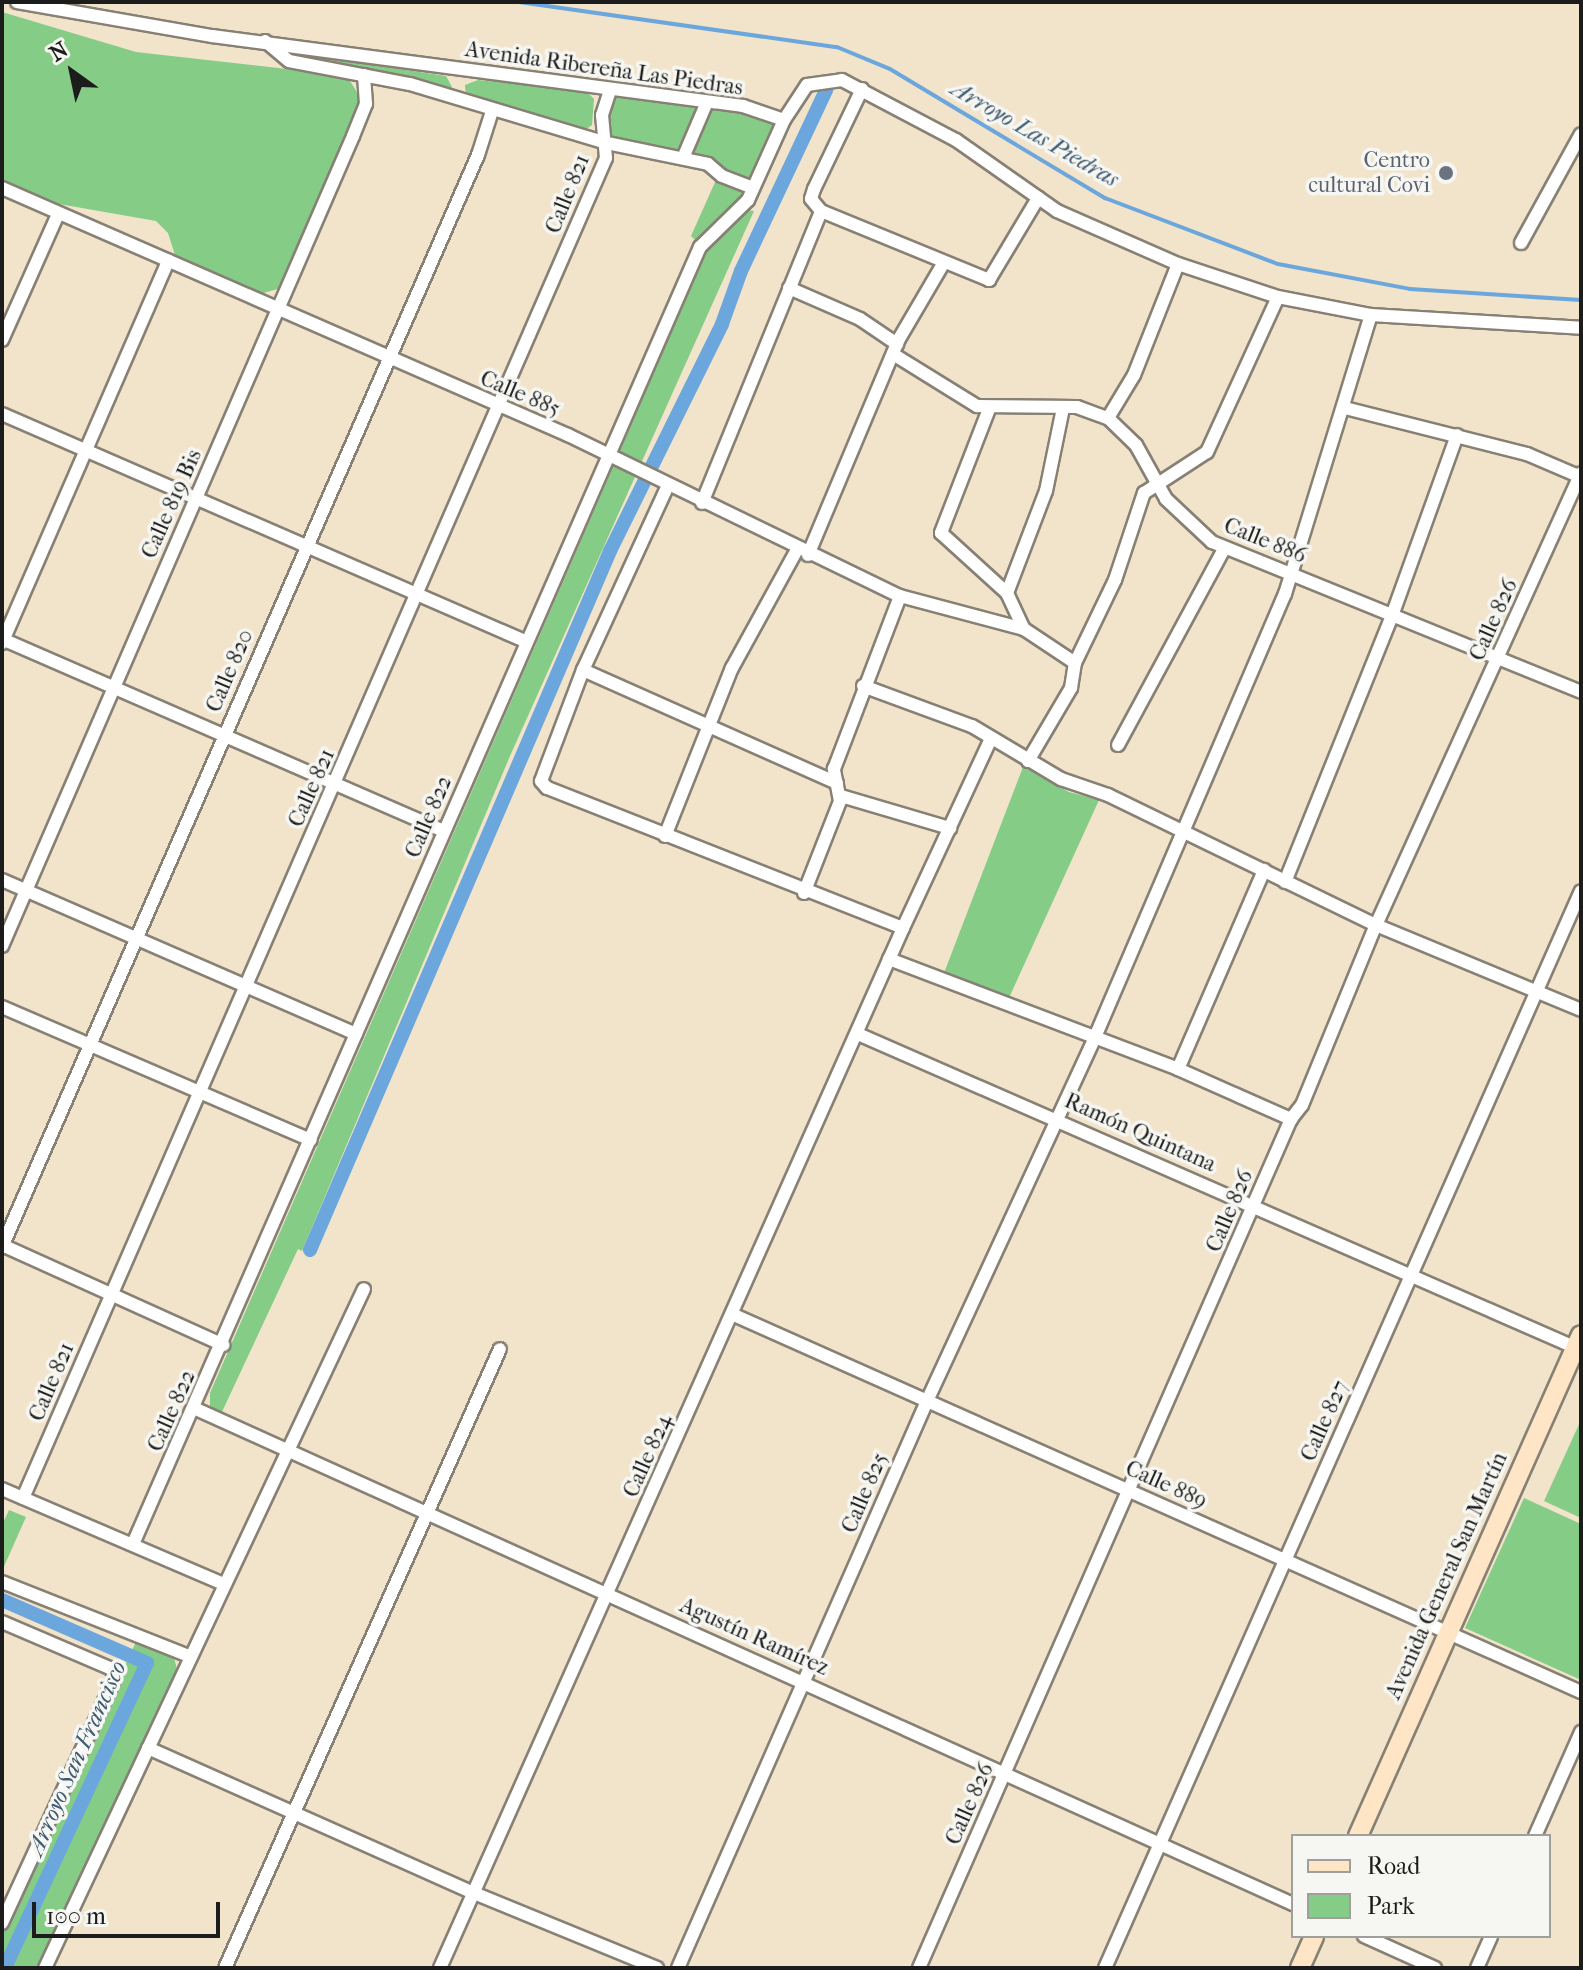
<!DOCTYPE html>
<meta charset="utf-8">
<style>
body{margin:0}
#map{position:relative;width:1583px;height:1970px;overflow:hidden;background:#f2e3cb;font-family:"IM FELL French Canon",serif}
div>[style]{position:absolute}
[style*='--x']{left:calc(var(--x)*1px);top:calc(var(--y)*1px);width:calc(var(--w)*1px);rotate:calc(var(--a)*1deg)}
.green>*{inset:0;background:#85cc87}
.stream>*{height:4px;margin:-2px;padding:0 2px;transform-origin:2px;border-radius:2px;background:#6ba7dc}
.canal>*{height:14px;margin:-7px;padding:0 7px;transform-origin:7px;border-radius:7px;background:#6ba7dc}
.roads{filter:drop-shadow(2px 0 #878074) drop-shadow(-2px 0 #878074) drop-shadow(0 2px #878074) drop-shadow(0 -2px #878074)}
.minor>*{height:12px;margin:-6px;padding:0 6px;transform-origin:6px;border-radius:6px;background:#fff}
.secondary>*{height:18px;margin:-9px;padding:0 9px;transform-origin:9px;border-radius:9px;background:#fde5c5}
.dots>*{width:22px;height:22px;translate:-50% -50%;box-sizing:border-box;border:4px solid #f6f6f2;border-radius:50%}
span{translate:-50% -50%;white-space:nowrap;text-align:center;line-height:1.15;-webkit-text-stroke:7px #f6f6f2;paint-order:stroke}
.street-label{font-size:22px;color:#1c1c1c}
.worship-label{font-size:22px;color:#5b616d}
.right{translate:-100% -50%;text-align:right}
.water-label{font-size:24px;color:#405b72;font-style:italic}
.frame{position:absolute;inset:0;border:4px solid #1c1c1c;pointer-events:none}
.legend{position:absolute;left:1291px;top:1834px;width:260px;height:104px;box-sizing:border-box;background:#f6f6f2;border:2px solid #9f9f9c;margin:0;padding:10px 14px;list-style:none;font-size:24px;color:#1c1c1c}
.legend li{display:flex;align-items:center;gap:16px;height:40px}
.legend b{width:40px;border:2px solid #9f9f9c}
.north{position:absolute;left:32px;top:32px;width:80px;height:80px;-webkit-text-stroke:6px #f6f6f2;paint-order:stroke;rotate:327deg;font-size:22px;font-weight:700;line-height:32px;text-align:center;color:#1c1c1c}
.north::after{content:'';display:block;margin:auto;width:28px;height:36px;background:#1c1c1c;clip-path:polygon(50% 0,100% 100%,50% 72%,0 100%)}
.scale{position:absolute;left:32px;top:1902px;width:188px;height:36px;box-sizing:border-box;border:4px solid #1c1c1c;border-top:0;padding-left:10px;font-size:24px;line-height:28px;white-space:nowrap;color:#1c1c1c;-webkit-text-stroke:6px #f6f6f2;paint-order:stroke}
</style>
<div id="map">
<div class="green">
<i style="clip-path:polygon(2px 12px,136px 52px,340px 75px,350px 81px,359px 95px,357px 111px,281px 288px,260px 294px,175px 255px,168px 233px,156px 221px,59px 204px,2px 180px)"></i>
<i style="clip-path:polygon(276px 50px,446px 76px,452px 87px,447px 91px,291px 60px)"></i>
<i style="clip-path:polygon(478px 80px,586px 91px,594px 99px,592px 125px,585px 130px,466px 96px,465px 85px)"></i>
<i style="clip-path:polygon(611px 94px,700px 107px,681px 152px,610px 140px,606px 114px)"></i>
<i style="clip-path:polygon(710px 108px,757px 116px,774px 124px,750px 184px,713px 162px,689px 156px)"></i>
<i style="clip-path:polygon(716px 180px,744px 191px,741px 200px,695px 240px,691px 236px)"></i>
<i style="clip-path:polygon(747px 210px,754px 211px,510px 756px,302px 1251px,298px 1249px,221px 1414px,210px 1406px,210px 1393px,710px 244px)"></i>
<i style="clip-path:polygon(1023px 767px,1069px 792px,1099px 800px,1008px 1000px,944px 973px)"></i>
<i style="clip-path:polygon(1581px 1420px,1581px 1518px,1544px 1501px)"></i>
<i style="clip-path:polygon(1524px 1498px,1581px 1524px,1581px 1680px,1465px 1628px)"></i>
<i style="clip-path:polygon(9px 1510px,26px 1517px,2px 1571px,2px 1525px)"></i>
<i style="clip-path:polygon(136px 1642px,174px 1658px,177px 1669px,37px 1968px,2px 1968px,2px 1929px)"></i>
</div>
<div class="stream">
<i style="--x:519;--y:2;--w:321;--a:8.1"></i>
<i style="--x:837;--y:47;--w:57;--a:22.5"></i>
<i style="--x:890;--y:69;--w:251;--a:31"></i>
<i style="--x:1105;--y:198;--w:185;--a:20.9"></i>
<i style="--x:1278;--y:264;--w:134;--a:10.7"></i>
<i style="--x:1410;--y:289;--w:171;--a:3.7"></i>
</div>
<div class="canal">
<i style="--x:310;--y:1250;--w:761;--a:-66.77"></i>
<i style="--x:610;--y:551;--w:253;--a:-63.7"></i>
<i style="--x:722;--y:324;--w:56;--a:-70.3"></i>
<i style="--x:741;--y:271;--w:200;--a:-64.8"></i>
<i style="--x:2;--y:1600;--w:158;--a:23.5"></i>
<i style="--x:147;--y:1663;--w:336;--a:115"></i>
</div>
<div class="roads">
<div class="minor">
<i style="--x:17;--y:2;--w:198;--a:9.9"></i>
<i style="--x:212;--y:36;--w:536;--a:7.51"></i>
<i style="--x:743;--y:106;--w:43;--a:18.9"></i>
<i style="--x:265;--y:41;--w:31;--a:40"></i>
<i style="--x:289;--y:61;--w:123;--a:10.8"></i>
<i style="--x:410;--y:84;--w:206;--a:16.7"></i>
<i style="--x:607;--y:143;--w:103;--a:11.7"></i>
<i style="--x:708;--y:164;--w:18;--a:41"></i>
<i style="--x:722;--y:176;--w:33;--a:21"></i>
<i style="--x:862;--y:89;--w:111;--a:115.6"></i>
<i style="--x:814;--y:189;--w:10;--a:107"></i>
<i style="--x:811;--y:199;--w:16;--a:50"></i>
<i style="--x:821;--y:211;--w:182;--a:22.3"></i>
<i style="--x:989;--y:280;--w:96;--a:-59.1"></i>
<i style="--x:683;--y:158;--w:61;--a:-66.8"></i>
<i style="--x:2;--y:188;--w:618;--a:23.58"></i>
<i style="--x:568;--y:435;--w:369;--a:25.9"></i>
<i style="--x:900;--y:596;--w:128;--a:14.9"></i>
<i style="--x:1521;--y:243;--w:124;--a:-61.2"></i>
<i style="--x:789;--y:288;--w:77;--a:23.6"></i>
<i style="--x:860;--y:319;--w:45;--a:34"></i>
<i style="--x:2;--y:340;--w:138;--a:-66"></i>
<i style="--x:893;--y:354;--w:99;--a:31.8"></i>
<i style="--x:977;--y:406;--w:100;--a:0.6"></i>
<i style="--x:1077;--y:407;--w:33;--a:20"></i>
<i style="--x:1108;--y:418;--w:39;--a:44"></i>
<i style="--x:1136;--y:445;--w:62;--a:60.9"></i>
<i style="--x:1166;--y:499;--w:63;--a:43.1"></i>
<i style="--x:1212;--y:542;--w:398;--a:22.1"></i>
<i style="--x:1345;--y:408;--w:188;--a:14.2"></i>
<i style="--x:1527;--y:454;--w:59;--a:23.1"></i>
<i style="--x:989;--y:409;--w:133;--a:111.2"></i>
<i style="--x:941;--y:533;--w:89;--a:42.3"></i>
<i style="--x:1007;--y:593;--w:40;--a:65"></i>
<i style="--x:1024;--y:629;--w:61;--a:33.7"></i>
<i style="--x:2;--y:414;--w:572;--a:23.47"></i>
<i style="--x:1108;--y:418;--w:50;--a:-58.8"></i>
<i style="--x:1134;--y:375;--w:119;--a:-68.4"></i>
<i style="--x:702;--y:503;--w:315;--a:-67.8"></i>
<i style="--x:808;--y:555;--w:234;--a:-67.2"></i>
<i style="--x:899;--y:339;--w:87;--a:-59.6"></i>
<i style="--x:1007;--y:593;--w:109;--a:-69.1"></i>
<i style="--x:1046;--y:491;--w:85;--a:-78.4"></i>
<i style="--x:2;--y:639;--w:482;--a:23.5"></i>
<i style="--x:2;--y:643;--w:417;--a:-66.5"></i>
<i style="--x:583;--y:670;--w:278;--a:24"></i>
<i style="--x:863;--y:686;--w:116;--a:20.2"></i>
<i style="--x:972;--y:726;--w:104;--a:30.8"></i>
<i style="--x:1061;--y:779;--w:50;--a:18.8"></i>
<i style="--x:1108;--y:795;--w:298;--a:25.9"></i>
<i style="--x:1376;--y:925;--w:222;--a:22.5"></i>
<i style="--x:1118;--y:745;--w:223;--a:-61.6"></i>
<i style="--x:1028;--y:761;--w:85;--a:-59.5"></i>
<i style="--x:1071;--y:688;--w:25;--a:-81"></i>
<i style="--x:1075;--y:663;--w:92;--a:-64.3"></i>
<i style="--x:1115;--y:580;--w:92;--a:-71.6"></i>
<i style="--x:1144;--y:493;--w:75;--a:-33.1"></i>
<i style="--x:1207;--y:452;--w:170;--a:-65.4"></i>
<i style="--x:841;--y:796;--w:114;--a:16.4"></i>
<i style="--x:665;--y:836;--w:181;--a:-68.3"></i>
<i style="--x:732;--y:668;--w:135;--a:-61.2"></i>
<i style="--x:2;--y:880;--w:386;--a:23.5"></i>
<i style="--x:1285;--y:882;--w:290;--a:-68.1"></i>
<i style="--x:1393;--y:613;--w:189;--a:-70.2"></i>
<i style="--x:804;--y:893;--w:99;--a:-68.6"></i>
<i style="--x:840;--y:801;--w:33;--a:-101"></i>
<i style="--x:834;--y:769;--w:185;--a:-69.1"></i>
<i style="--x:903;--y:928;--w:209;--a:-65.1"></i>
<i style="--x:2;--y:946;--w:883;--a:-66.57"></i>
<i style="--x:353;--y:136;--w:35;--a:-68"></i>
<i style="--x:366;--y:104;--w:29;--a:-94"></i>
<i style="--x:889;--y:959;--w:309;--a:20.8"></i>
<i style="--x:1178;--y:1069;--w:124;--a:23.9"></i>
<i style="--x:2;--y:1007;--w:336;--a:23.3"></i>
<i style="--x:858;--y:1034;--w:789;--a:23.61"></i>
<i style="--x:1178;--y:1069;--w:217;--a:-66.6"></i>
<i style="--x:2;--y:1245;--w:243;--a:24.3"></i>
<i style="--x:2;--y:1247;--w:1191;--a:-66.45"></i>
<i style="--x:478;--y:155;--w:46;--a:-72.3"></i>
<i style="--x:734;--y:1315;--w:927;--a:23.99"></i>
<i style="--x:196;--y:1409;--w:1204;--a:24.29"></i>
<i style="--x:2;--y:1489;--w:241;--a:23.2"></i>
<i style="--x:23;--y:1498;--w:1461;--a:-66.49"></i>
<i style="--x:606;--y:158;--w:43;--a:-95.3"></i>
<i style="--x:602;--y:115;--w:26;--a:-72"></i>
<i style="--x:133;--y:1544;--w:1416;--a:-66.39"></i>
<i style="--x:700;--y:247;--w:67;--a:-44.4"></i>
<i style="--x:748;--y:200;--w:88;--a:-65.8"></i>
<i style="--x:784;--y:120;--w:42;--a:-56.7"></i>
<i style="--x:807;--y:85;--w:35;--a:-8"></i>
<i style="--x:842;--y:80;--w:129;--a:27.8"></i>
<i style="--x:956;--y:140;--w:123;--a:35.1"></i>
<i style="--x:1057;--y:211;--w:132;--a:23.7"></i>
<i style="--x:1178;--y:264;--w:105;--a:18.3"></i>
<i style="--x:1278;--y:297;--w:95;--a:11"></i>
<i style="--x:1371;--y:315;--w:210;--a:3.5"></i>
<i style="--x:2;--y:1582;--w:203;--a:21.6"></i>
<i style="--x:2;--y:1622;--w:117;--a:23.1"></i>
<i style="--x:110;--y:1668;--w:9;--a:49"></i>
<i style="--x:116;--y:1675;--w:273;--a:114.7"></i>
<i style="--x:148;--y:1748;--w:357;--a:24"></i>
<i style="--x:474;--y:1893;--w:198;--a:22.3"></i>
<i style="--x:1535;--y:1836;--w:114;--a:-66.1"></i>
<i style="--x:1364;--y:1936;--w:78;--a:24.3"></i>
<i style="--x:45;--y:1968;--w:750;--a:-64.84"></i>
<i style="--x:225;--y:1968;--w:677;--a:-66.05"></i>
<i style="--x:440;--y:1968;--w:1138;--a:-66"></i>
<i style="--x:903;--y:928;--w:383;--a:-158.5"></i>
<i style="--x:547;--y:788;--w:9;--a:-131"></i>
<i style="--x:541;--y:781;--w:119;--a:-69.3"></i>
<i style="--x:583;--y:670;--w:201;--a:-65.3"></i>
<i style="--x:678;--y:1968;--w:619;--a:-66.29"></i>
<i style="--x:927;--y:1401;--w:401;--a:-65.2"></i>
<i style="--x:1095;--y:1037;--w:482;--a:-66.8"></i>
<i style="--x:1285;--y:594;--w:292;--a:-72.9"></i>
<i style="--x:919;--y:1968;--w:927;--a:-66.34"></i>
<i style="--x:1291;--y:1119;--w:18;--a:-52"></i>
<i style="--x:1302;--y:1105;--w:195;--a:-67.7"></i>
<i style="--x:1376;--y:925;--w:496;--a:-65.6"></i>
<i style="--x:1105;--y:1968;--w:1177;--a:-66.16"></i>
<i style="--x:1477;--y:1968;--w:35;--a:-66"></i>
</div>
<div class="secondary">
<i style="--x:1358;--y:1836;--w:548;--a:-66.01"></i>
<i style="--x:1300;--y:1968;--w:35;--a:-66"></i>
</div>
</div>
<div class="dots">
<i style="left:1446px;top:173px;background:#6b7280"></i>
</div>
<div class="street-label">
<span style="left:604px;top:69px;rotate:8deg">Avenida Ribereña Las Piedras</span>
<span style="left:568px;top:194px;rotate:-68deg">Calle 821</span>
<span style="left:520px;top:394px;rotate:23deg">Calle 885</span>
<span style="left:172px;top:504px;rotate:-66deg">Calle 819 Bis</span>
<span style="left:1265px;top:541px;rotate:22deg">Calle 886</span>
<span style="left:1494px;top:620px;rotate:-66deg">Calle 826</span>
<span style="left:230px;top:671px;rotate:-67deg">Calle 820</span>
<span style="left:312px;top:788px;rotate:-66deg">Calle 821</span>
<span style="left:429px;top:817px;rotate:-67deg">Calle 822</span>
<span style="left:1140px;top:1133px;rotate:24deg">Ramón Quintana</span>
<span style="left:1230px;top:1211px;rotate:-67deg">Calle 826</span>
<span style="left:52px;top:1382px;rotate:-67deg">Calle 821</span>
<span style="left:172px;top:1411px;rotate:-66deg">Calle 822</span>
<span style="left:1325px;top:1421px;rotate:-66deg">Calle 827</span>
<span style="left:648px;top:1456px;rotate:-66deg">Calle 824</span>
<span style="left:1166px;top:1485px;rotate:24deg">Calle 889</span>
<span style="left:865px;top:1493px;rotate:-67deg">Calle 825</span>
<span style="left:1447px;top:1576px;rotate:-66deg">Avenida General San Martín</span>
<span style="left:754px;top:1637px;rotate:24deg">Agustín Ramírez</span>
<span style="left:970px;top:1804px;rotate:-66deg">Calle 826</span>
</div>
<div class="worship-label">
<span class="right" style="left:1430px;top:173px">Centro<br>cultural Covi</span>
</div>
<div class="water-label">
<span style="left:1035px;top:134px;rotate:30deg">Arroyo Las Piedras</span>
<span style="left:77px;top:1758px;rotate:-66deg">Arroyo San Francisco</span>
</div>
<div class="frame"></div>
<ul class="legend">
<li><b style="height:10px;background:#fde5c5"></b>Road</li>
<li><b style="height:22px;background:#85cc87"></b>Park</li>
</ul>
<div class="north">N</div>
<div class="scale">100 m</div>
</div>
